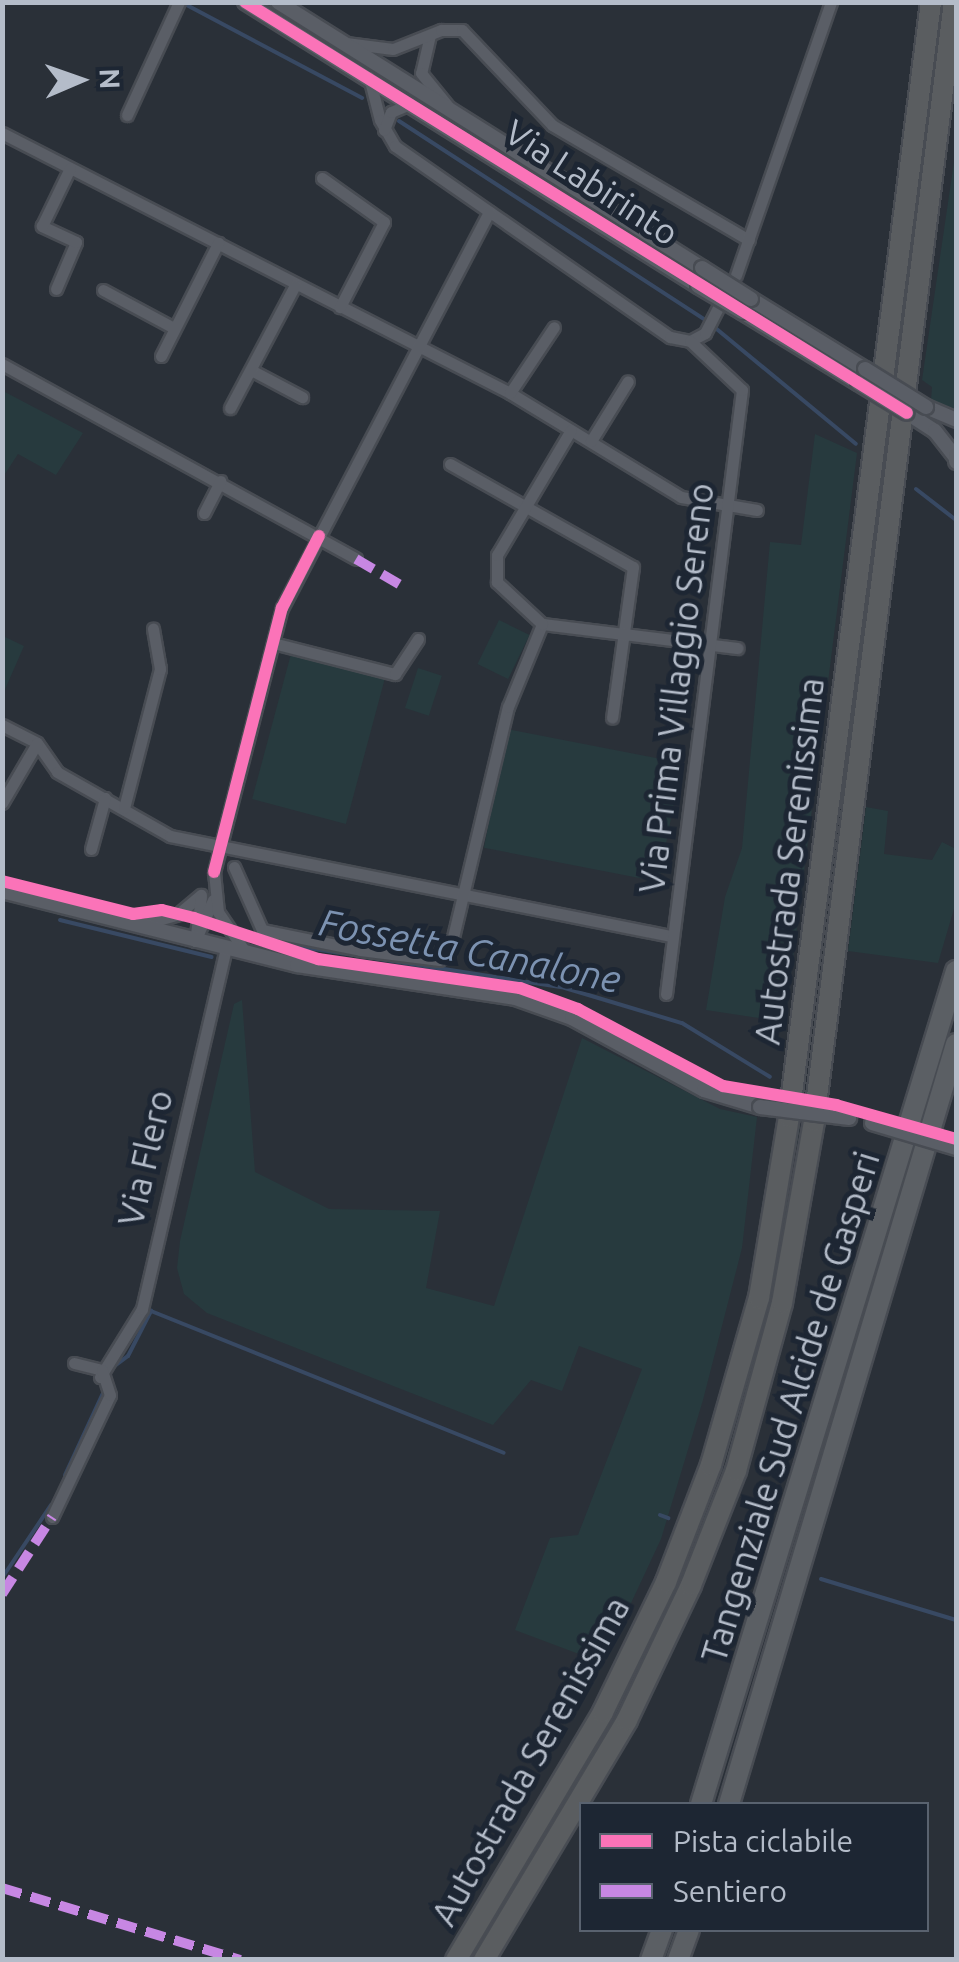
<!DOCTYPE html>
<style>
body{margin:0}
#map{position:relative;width:959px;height:1962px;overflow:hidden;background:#2a3038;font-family:Ubuntu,sans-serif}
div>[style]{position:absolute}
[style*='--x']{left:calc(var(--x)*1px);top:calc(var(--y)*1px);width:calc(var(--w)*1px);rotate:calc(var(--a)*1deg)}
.green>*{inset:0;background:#273a3e;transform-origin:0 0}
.stream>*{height:4px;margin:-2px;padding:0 2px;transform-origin:2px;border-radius:2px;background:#384963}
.roads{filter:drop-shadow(2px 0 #484c53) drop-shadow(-2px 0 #484c53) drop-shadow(0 2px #484c53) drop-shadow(0 -2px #484c53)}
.minor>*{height:11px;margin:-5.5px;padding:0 5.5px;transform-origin:5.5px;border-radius:5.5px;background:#5a5e66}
.tertiary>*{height:14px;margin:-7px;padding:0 7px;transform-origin:7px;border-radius:7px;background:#5a5e66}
.secondary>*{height:15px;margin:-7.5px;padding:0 7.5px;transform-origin:7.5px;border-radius:7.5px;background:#595d64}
.trunk>*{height:20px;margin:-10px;padding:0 10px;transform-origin:10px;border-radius:10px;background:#5b5f64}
.motorway>*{height:20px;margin:-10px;padding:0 10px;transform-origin:10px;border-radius:10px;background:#5a5d60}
.bridges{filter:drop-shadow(2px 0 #484c53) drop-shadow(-2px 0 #484c53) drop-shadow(0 2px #484c53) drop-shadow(0 -2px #484c53)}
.tertiary-bridge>*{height:14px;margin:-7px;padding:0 7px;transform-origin:7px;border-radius:7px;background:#5a5e66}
.quiet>*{height:10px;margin-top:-5px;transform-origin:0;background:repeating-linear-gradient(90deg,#c787e3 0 20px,transparent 0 30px)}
.cycleway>*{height:12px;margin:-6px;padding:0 6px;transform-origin:6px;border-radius:6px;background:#fb73b8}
span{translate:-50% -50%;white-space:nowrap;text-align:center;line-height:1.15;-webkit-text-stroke:10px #1d2633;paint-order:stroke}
.street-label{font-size:35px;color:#b4bcc9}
.water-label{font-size:38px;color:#7c92b1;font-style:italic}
.frame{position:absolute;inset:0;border:5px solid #b4bcc9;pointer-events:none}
.legend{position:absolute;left:579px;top:1802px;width:350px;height:130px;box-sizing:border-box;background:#1d2633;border:2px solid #59626f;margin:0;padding:12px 18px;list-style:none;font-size:30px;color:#b4bcc9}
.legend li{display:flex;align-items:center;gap:20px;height:50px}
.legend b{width:50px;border:2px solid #59626f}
.north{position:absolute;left:30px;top:30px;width:100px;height:100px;-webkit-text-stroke:8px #1d2633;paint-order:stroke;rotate:88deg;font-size:28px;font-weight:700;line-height:40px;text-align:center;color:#b4bcc9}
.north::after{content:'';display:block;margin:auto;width:35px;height:45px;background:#b4bcc9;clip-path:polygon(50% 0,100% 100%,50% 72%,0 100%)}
</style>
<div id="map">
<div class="green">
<i style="clip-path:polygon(956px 148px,956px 411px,931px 400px,932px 387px,922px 380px)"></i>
<i style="clip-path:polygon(3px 391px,83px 433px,56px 475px,18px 454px,3px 477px)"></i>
<i style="clip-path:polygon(815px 434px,857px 453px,785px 1022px,706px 1010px,725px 897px,742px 848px,770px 542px,801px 545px)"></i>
<i style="left:499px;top:620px;width:34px;height:49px;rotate:26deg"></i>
<i style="clip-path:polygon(3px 636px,24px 646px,3px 694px)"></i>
<i style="left:291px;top:654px;width:97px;height:150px;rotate:15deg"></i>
<i style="left:418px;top:668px;width:25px;height:42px;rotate:18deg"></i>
<i style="left:507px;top:729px;width:178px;height:121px;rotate:11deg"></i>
<i style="clip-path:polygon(866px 807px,888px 811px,884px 854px,932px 860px,942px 842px,956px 849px,956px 902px,938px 963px,848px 951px)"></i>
<i style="clip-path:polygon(242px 1000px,255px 1172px,329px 1209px,440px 1211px,426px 1288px,494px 1306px,582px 1038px,720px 1109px,757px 1117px,742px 1248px,703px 1400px,661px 1539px,603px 1663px,515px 1630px,550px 1538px,578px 1535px,642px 1369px,579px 1346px,562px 1391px,531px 1380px,493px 1425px,207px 1313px,184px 1294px,177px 1268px,180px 1241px,234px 1004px)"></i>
</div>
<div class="stream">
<i style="--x:181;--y:2;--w:205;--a:27.9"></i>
<i style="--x:399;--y:121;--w:366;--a:33"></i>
<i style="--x:713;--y:326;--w:185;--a:39.5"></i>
<i style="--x:916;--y:489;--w:51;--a:37.8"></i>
<i style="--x:60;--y:920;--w:156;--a:13.7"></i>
<i style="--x:263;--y:941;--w:306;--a:8.8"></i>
<i style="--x:565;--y:988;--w:122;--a:16.7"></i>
<i style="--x:682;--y:1023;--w:103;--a:31.5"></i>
<i style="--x:112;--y:1368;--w:20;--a:-37"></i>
<i style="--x:128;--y:1356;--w:51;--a:-62.9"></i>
<i style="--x:151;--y:1311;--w:380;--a:21.9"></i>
<i style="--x:65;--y:1475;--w:90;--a:-65.1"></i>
<i style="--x:660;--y:1515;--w:9;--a:21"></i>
<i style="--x:2;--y:1578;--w:88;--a:-56.1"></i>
<i style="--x:821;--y:1579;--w:141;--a:16.9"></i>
</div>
<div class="roads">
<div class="minor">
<i style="--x:430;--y:35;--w:39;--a:103"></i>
<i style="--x:421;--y:73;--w:49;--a:50.8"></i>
<i style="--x:346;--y:43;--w:47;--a:7.3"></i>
<i style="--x:393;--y:49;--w:52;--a:-21.6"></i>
<i style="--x:441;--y:30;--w:21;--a:0"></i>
<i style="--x:462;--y:30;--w:131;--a:46.5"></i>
<i style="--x:552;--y:125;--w:228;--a:30.3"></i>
<i style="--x:369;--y:77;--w:44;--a:75.7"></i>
<i style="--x:380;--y:120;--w:30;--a:60"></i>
<i style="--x:395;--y:146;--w:335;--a:34.8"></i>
<i style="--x:670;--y:337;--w:20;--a:11"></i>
<i style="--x:127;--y:115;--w:124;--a:-65.3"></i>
<i style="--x:384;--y:130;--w:19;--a:-69"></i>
<i style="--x:391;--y:112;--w:21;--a:-23"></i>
<i style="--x:2;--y:133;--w:571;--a:27.1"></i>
<i style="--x:510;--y:393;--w:200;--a:31.3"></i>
<i style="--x:681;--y:497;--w:77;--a:9.7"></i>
<i style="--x:322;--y:178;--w:76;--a:35.4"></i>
<i style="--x:384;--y:222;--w:96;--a:117.4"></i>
<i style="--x:736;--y:275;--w:289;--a:-70.8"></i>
<i style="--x:56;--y:289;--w:51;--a:-66.9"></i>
<i style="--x:76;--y:242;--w:38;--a:-155"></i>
<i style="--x:42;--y:226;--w:64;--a:-64.2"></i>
<i style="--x:103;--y:290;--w:81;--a:28.2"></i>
<i style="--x:690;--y:341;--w:17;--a:-28"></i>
<i style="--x:705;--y:333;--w:31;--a:-63"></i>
<i style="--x:161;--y:356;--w:127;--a:-63.2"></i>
<i style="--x:2;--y:364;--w:404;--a:28.8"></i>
<i style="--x:251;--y:370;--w:58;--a:27.9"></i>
<i style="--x:510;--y:393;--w:79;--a:-56.3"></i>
<i style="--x:230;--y:408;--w:139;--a:-62.1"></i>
<i style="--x:591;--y:441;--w:70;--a:-58.3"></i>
<i style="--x:450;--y:464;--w:210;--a:29.4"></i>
<i style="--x:633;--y:567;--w:152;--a:97.9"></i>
<i style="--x:204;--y:513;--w:36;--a:-63"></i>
<i style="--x:542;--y:624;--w:197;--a:7"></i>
<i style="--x:273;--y:643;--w:126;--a:14.3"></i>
<i style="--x:395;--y:674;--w:42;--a:-56.7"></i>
<i style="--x:2;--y:725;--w:39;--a:27"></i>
<i style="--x:37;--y:743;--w:35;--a:55"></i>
<i style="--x:57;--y:772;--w:130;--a:29.5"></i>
<i style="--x:170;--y:836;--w:511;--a:11.29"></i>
<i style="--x:2;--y:803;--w:69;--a:-59.7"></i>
<i style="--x:124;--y:808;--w:144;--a:-75.5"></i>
<i style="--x:160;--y:669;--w:41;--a:-99.9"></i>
<i style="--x:91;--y:849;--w:53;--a:-74.6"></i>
<i style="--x:234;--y:867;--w:69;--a:66"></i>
<i style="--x:262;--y:930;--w:100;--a:11.5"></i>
<i style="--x:360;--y:950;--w:80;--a:7.2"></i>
<i style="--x:439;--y:960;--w:12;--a:-31"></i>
<i style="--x:449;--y:954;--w:254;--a:-76.6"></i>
<i style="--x:508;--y:707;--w:90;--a:-67.7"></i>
<i style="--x:542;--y:624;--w:62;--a:-137"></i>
<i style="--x:497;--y:582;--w:27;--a:-90"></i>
<i style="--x:497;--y:555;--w:145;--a:-59.4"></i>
<i style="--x:144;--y:924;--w:35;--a:-16"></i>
<i style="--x:178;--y:914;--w:30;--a:-40"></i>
<i style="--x:195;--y:941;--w:44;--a:-82.2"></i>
<i style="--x:195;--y:941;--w:45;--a:-66.3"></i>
<i style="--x:246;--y:953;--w:50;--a:-124.3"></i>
<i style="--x:218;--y:912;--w:40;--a:-95.7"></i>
<i style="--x:214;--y:872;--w:273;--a:-75.6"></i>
<i style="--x:282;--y:608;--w:447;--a:-62.4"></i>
<i style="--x:666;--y:994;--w:609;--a:-82.83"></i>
<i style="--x:742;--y:390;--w:71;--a:-136.7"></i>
<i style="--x:74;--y:1363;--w:29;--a:14"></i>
<i style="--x:100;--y:1377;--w:80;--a:-58.3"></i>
<i style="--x:142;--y:1309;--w:370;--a:-76.9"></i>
<i style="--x:52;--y:1517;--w:135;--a:-64.6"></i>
<i style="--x:110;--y:1395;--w:26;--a:-108"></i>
</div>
<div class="tertiary">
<i style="--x:245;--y:2;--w:535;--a:32.08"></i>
<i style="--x:278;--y:2;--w:501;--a:32.1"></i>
<i style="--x:751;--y:299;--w:134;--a:31.6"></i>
<i style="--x:742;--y:312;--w:136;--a:31.5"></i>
<i style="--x:926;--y:407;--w:33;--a:23"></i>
<i style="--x:907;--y:413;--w:33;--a:33"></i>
<i style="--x:935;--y:431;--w:34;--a:52"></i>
<i style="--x:2;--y:891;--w:304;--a:14.1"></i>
<i style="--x:297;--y:965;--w:220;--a:8.6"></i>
<i style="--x:515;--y:998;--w:60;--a:19.3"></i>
<i style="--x:572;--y:1018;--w:150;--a:28.6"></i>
<i style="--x:704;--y:1090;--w:59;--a:16.9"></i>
</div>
<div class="secondary">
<i style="--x:956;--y:455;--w:6;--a:90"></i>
</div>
<div class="trunk">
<i style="--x:701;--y:1804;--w:871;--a:-72.98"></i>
<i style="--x:729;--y:1804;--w:793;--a:-73.37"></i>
<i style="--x:651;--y:1960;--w:32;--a:-70"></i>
<i style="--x:678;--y:1960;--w:32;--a:-70"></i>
</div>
<div class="motorway">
<i style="--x:456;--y:1960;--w:288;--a:-59.3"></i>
<i style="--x:603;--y:1712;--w:144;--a:-64.1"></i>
<i style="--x:666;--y:1582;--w:125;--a:-69"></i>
<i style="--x:711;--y:1465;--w:174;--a:-74"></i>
<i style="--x:759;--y:1298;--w:183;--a:-80.6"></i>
<i style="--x:789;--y:1117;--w:1124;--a:-82.74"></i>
<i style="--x:484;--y:1960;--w:279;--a:-59.2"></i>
<i style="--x:627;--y:1720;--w:149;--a:-64.6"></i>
<i style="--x:691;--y:1585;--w:123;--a:-68.5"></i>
<i style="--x:736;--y:1471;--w:174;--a:-74.7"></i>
<i style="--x:782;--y:1303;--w:185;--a:-80"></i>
<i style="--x:814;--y:1121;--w:1128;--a:-82.87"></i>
</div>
</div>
<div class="bridges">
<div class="tertiary-bridge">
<i style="--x:702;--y:268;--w:58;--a:32.3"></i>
<i style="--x:698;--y:286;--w:51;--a:30.6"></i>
<i style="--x:865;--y:369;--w:72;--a:31.9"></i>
<i style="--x:858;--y:383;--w:57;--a:31.5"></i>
<i style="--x:760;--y:1107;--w:90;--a:7"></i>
<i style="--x:872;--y:1123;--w:88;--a:16.6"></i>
</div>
</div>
<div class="quiet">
<i style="--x:356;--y:559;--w:56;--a:30.3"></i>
<i style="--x:2;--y:1594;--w:92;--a:-57"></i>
<i style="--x:2;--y:1888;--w:249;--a:16.8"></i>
</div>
<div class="cycleway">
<i style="--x:245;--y:2;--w:779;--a:31.83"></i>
<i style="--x:214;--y:872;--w:273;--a:-75.6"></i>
<i style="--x:282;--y:608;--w:81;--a:-62.8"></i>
<i style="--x:2;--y:881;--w:135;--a:14.1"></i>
<i style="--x:133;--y:914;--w:29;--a:-8"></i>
<i style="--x:162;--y:910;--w:33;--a:14"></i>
<i style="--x:194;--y:918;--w:131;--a:18.3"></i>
<i style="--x:318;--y:959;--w:204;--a:8.2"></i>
<i style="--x:520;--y:988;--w:62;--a:19.9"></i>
<i style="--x:578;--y:1009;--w:164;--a:28"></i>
<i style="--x:723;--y:1086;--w:115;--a:9.5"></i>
<i style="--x:836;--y:1105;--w:125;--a:15.8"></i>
</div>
<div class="street-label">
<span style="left:592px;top:182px;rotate:33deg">Via Labirinto</span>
<span style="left:676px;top:688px;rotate:-83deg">Via Prima Villaggio Sereno</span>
<span style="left:789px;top:861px;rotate:-83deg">Autostrada Serenissima</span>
<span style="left:145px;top:1158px;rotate:-77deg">Via Flero</span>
<span style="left:790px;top:1407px;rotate:-73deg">Tangenziale Sud Alcide de Gasperi</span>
<span style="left:530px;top:1761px;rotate:-61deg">Autostrada Serenissima</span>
</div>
<div class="water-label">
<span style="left:470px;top:951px;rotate:11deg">Fossetta Canalone</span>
</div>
<div class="frame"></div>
<ul class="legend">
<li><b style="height:12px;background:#fb73b8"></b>Pista ciclabile</li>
<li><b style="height:12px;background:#c787e3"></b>Sentiero</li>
</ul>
<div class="north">N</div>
</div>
